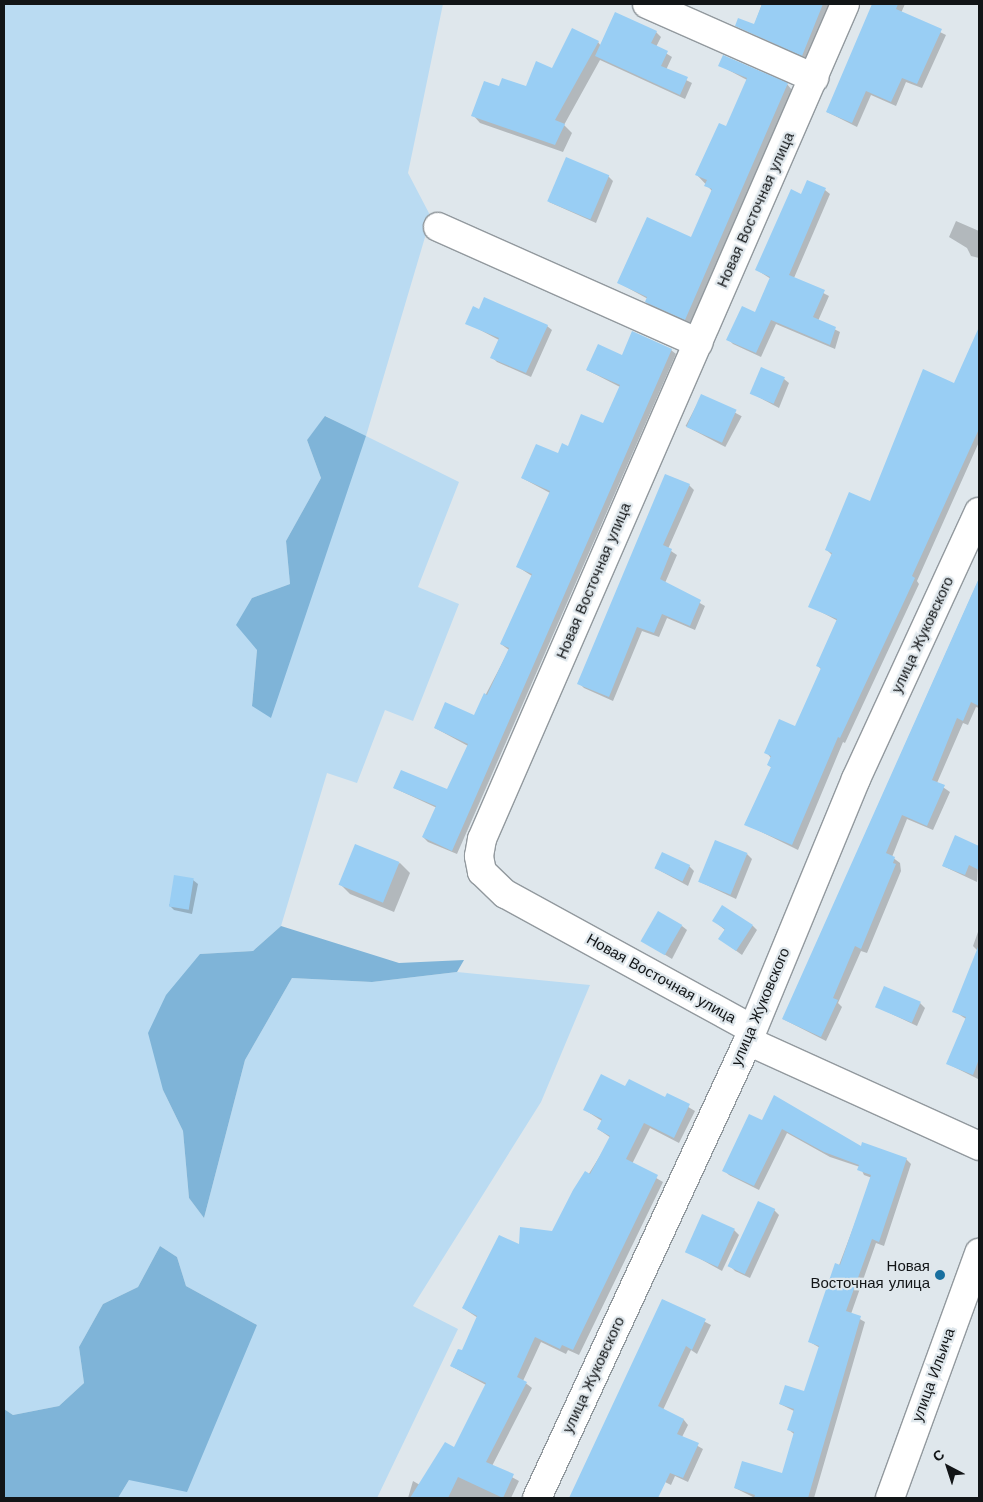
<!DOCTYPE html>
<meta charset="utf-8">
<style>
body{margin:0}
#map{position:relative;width:983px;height:1502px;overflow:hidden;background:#dfe7ec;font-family:"Work Sans",sans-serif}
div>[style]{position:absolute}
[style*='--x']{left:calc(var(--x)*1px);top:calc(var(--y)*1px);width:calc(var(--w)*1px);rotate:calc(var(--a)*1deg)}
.green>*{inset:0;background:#badbf2}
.forest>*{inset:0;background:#7fb4d8}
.shadow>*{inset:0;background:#0003;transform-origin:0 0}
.building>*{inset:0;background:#99cef4;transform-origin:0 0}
.roads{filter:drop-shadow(1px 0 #92999e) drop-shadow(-1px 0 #92999e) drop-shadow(0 1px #92999e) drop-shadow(0 -1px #92999e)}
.minor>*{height:28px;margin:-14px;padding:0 14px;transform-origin:14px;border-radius:14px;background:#fff}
.major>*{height:28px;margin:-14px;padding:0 14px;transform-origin:14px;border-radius:14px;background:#fff}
.dots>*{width:14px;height:14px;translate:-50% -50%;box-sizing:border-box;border:2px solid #dfe7ec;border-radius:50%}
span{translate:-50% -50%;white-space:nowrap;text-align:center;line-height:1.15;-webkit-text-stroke:4.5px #dfe7ec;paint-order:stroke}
.street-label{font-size:15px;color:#121517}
.poi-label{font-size:15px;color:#121517}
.right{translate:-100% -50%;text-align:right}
.frame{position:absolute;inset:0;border:5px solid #121517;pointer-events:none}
.north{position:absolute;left:923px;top:1442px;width:50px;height:50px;-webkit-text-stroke:4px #dfe7ec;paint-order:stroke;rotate:320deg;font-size:14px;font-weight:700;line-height:20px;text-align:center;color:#121517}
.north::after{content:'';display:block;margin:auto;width:18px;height:22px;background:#121517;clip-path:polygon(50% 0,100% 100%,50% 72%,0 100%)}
</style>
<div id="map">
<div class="green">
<i style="clip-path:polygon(evenodd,4px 4px,443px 4px,408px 173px,431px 217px,366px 436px,459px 482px,418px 587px,459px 604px,413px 721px,385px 710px,357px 783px,327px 773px,281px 926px,253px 951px,200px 954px,163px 1090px,183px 1131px,189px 1198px,204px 1218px,245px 1060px,292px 978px,372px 982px,457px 972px,590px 985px,541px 1102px,413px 1306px,458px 1329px,377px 1498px,118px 1498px,129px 1480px,257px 1325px,186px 1286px,177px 1257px,160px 1246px,138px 1287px,103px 1304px,79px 1347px,84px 1383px,59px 1406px,13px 1415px,4px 1409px,4px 4px,326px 416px,365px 437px,252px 705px,257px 650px,252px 598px,290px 584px,286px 541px,321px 478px,307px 440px,326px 416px)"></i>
</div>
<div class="forest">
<i style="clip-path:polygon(325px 416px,366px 436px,271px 718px,252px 706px,257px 650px,236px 625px,252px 598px,290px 584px,286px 541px,321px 478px,307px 440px)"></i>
<i style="clip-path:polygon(281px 926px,399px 963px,464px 960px,457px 972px,372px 982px,292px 978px,245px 1060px,204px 1218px,189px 1198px,183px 1131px,163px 1090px,148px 1033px,166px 995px,200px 954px,253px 951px)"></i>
<i style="clip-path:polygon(160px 1246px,177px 1257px,186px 1286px,257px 1325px,187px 1492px,129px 1480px,118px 1498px,4px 1498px,4px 1409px,13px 1415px,59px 1406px,84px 1383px,79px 1347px,103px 1304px,138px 1287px)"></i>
</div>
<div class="shadow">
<i style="clip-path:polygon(762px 4px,830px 4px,807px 59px,736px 26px,754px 26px)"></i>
<i style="clip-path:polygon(873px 4px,905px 4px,901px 13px,946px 35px,922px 88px,906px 82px,896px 106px,871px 95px,857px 127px,827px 112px)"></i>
<i style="clip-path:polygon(656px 32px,661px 37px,656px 47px,672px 57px,666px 70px,692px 83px,685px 99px,600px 60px,564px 125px,572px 133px,563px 152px,480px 123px,473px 115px,499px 87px,526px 88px,598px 42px,601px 46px)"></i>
<i style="clip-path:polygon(719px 65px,787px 84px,792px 90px,690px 324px,652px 307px,646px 302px,648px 299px,619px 283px,692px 238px,713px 192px,697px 175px,727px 128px,747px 80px)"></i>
<i style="clip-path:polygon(608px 176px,613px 181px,596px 223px,549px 202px)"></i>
<i style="clip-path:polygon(825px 190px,830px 194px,794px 278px,829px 296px,818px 321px,840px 332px,835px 349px,776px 324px,761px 357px,733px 344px,728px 339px,756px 314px,771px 279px,757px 270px,802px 196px)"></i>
<i style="clip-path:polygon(956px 221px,979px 231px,979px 258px,971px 256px,967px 248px,949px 237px)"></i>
<i style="clip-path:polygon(467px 323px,547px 326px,552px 330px,531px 377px,497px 362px,492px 357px,499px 340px)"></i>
<i style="clip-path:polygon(979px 330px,979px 442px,917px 581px,919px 584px,845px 743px,843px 742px,798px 850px,745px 824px,772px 768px,768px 765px,771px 758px,766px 752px,795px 728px,822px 670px,817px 665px,838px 621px,810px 606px,832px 555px,826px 549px,871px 502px,955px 385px)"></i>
<i style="clip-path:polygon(671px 350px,676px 354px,457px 854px,428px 842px,423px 837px,437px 808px,394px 788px,448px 790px,468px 746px,435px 728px,474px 717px,509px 650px,501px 644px,532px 576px,518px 567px,550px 493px,522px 478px,603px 425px,620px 387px,587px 370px,622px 357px)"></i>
<i style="clip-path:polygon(784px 379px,789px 383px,779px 408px,751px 393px)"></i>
<i style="left:702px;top:395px;width:45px;height:35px;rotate:28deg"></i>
<i style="clip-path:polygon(689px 485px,694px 490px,668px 549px,677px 555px,665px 583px,705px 606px,695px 630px,667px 618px,659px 637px,642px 631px,613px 701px,584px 688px,579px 683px)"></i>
<i style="clip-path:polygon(979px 579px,979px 708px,976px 707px,968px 725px,963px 723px,937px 783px,950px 792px,933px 830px,907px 819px,892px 857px,900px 863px,901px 871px,867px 953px,861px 951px,838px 1003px,842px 1007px,826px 1041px,783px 1019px)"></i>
<i style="clip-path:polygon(956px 837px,979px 847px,977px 882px,943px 866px)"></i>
<i style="clip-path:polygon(747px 854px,752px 859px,736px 899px,700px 882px)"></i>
<i style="clip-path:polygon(400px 863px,410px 873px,394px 912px,350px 894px,340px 884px)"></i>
<i style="clip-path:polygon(689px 866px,694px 871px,688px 886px,655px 868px)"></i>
<i style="clip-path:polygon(193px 880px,198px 884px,192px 914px,174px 910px,169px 905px)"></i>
<i style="clip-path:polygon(714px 921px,753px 926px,757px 930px,742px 955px,720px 939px,725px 930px)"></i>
<i style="clip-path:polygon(682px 926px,687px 930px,672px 959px,644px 942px)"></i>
<i style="clip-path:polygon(979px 929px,979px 1075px,978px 1079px,948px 1064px,966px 1019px,954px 1011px,978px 951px,973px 946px)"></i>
<i style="clip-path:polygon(920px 1003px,925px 1008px,917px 1026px,877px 1007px)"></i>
<i style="clip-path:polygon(626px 1087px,666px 1099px,668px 1095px,695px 1111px,679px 1143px,650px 1128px,632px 1164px,663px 1182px,579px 1355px,568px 1350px,566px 1354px,541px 1342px,523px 1381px,532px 1388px,492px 1466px,519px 1481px,511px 1498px,408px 1498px,413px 1481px,420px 1485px,454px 1449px,486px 1385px,451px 1366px,462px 1352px,478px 1318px,463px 1308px,520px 1246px,553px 1232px,611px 1138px,598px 1129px,602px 1121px,585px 1110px)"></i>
<i style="clip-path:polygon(762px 1122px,906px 1159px,911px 1164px,884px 1246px,876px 1243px,851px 1314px,865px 1322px,814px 1498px,755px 1498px,735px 1488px,783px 1475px,794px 1434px,789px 1430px,794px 1411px,780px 1404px,805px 1392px,820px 1348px,810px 1342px,872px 1178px,864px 1175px,860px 1167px,830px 1157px,787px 1133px,759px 1190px,729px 1175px,724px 1170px)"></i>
<i style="clip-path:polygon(774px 1210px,779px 1215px,750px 1278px,735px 1271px,730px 1266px)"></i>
<i style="clip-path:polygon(734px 1230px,739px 1235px,722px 1271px,686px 1251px)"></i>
<i style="clip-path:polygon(663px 1300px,711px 1325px,697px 1354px,691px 1350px,663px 1410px,684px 1420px,688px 1425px,682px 1437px,703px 1449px,688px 1482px,675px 1476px,671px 1485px,665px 1482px,657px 1498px,570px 1498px)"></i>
</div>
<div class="building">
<i style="clip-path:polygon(762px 4px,823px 4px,802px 56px,735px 26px,738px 18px,754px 24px)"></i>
<i style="clip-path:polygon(872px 4px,898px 4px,896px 9px,942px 29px,917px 84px,902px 78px,891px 102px,866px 91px,852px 123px,826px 112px)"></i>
<i style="clip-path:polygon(615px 12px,657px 31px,651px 43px,668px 51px,661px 66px,688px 77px,680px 95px,595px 56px)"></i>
<i style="clip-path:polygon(572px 28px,599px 41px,555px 120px,565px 124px,555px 145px,471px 116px,484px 81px,499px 86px,502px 78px,526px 86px,536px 61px,552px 68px)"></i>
<i style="clip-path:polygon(723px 55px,788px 83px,685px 320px,645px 302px,647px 297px,617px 283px,647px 217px,691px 237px,712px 189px,704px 186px,707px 180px,695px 175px,719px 123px,726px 126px,747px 78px,718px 66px)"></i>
<i style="left:566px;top:157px;width:47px;height:48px;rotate:23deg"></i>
<i style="clip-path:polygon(807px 180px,826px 188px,789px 275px,825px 290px,813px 317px,836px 327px,830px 345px,771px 320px,756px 353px,726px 340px,742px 306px,755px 312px,770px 277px,755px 270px,791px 189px,801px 194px)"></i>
<i style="clip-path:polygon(484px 297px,548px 325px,526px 373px,490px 358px,499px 338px,465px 324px,473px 306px,479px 309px)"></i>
<i style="clip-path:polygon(979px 327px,979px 429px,912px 576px,915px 578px,902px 606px,840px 738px,838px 737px,792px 845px,744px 825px,771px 767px,767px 765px,771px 756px,764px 753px,779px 719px,795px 726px,821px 668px,816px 666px,837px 619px,808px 607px,832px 553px,825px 550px,849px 492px,870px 501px,923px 369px,954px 383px)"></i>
<i style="clip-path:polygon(632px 331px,672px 349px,452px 851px,422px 837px,436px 806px,393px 788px,401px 770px,447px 789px,468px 744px,434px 728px,445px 702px,474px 715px,484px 693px,487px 695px,509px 648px,500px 644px,532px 574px,516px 567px,550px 491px,521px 478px,536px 444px,558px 453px,562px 443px,568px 446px,581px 414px,603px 423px,620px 385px,586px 370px,598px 344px,622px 355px)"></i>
<i style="left:761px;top:367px;width:26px;height:29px;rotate:23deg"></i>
<i style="left:701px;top:394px;width:39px;height:36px;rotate:24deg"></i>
<i style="clip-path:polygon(665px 474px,690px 484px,663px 545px,672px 549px,660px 579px,701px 600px,690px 626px,662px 614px,654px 633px,637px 627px,609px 697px,577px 684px)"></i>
<i style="clip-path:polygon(979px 578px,979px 706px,971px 702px,963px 721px,957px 718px,932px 780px,945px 785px,927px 826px,902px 815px,886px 853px,895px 857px,893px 863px,896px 864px,861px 949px,855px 946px,833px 998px,838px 1000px,821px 1037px,782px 1019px)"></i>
<i style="clip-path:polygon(955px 835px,979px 846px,979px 870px,969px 865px,965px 875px,942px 866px)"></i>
<i style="left:715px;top:840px;width:35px;height:45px;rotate:22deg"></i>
<i style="left:355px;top:844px;width:48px;height:44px;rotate:22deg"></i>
<i style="left:662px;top:852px;width:31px;height:18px;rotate:25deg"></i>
<i style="left:174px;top:875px;width:20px;height:32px;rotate:9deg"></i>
<i style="clip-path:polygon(722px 905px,753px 925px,736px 951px,718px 939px,725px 929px,712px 921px)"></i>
<i style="left:658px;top:911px;width:28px;height:35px;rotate:30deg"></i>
<i style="clip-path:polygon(978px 947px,979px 1059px,973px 1075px,946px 1064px,966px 1017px,952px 1012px)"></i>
<i style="left:884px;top:986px;width:40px;height:23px;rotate:23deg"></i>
<i style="clip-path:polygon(601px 1074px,625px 1086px,629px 1079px,665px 1097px,667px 1093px,690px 1104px,674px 1138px,644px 1123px,626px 1159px,658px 1175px,573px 1350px,562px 1345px,560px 1349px,535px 1337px,517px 1377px,527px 1382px,486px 1462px,514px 1474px,503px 1498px,458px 1477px,448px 1498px,410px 1498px,445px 1442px,454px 1447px,486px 1383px,450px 1366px,458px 1349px,462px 1350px,477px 1316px,462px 1308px,499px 1235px,519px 1244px,520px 1227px,552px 1231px,573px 1190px,585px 1171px,590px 1174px,610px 1136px,597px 1129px,602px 1119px,583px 1110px)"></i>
<i style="clip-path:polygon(774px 1095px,861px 1146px,862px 1142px,907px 1158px,879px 1242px,872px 1239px,846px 1311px,861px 1316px,808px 1498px,754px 1498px,755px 1495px,734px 1488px,742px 1461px,782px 1473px,794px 1432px,787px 1430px,794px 1409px,779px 1404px,785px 1385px,804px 1391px,819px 1346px,808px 1342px,835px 1263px,840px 1265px,871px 1175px,857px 1170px,859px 1165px,824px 1152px,782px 1129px,754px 1186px,722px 1171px,749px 1114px,762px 1120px)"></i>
<i style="left:758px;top:1201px;width:19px;height:72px;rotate:25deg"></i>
<i style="left:702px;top:1214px;width:36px;height:42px;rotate:24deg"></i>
<i style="clip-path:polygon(662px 1299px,706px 1319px,692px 1350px,686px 1346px,658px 1406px,684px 1419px,677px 1434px,699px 1443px,683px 1478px,670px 1473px,658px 1498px,569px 1498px)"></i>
</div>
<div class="roads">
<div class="minor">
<i style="--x:647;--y:4;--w:183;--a:23.9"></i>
<i style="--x:438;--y:227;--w:285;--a:24"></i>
<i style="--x:752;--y:1029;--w:281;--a:-151.3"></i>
<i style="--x:505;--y:894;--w:32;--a:-136"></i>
<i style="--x:482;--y:872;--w:16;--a:-101"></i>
<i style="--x:479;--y:856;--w:17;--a:-80"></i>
<i style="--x:482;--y:839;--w:910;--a:-66.5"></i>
<i style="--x:748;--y:1041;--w:254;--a:24.4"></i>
<i style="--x:537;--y:1498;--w:503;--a:-65.22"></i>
<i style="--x:748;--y:1041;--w:283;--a:-67.6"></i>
<i style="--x:856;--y:779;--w:294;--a:-65.3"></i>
</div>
<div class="major">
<i style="--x:890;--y:1498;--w:261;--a:-70"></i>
</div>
</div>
<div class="dots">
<i style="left:940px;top:1275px;background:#186f9f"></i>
</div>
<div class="street-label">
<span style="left:756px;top:210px;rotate:-66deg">Новая Восточная улица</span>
<span style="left:594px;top:581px;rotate:-67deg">Новая Восточная улица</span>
<span style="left:923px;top:635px;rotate:-65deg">улица Жуковского</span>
<span style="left:661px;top:979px;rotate:29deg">Новая Восточная улица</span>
<span style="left:761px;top:1007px;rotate:-67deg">улица Жуковского</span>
<span style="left:594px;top:1375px;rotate:-65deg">улица Жуковского</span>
<span style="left:934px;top:1375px;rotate:-70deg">улица Ильича</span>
</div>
<div class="poi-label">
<span class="right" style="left:930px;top:1275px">Новая<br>Восточная улица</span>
</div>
<div class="frame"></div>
<div class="north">С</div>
</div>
